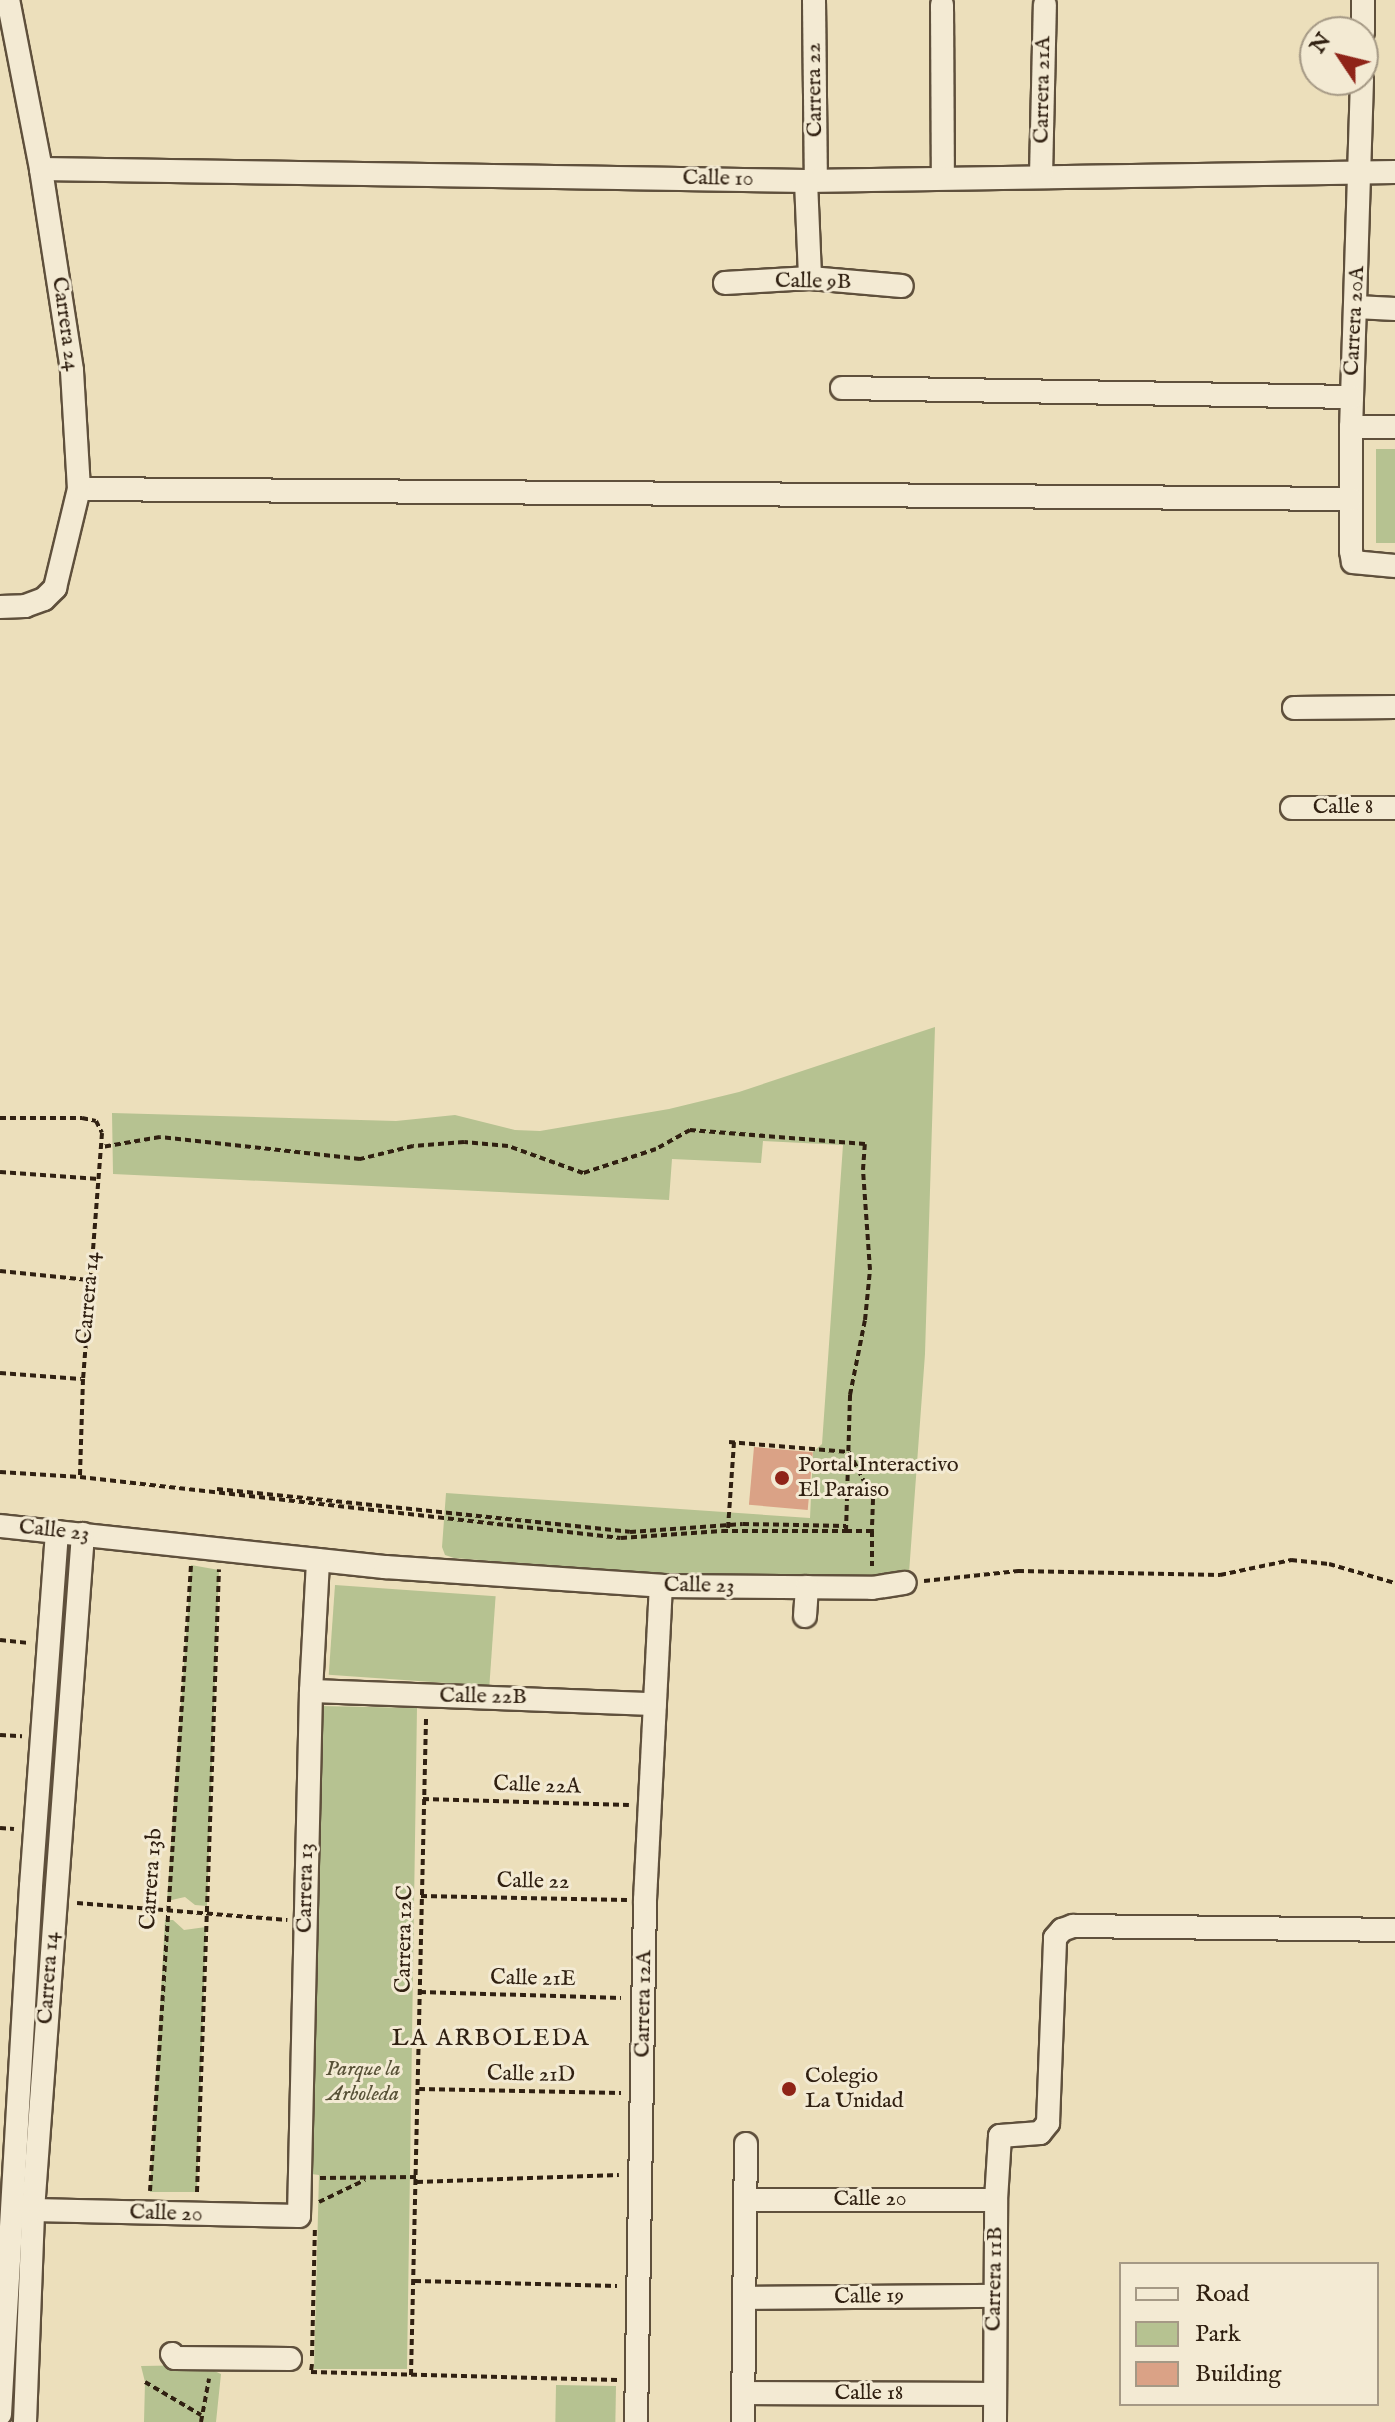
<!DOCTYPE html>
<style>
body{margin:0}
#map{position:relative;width:1395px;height:2422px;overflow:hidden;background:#ecdfbb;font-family:"IM FELL English",serif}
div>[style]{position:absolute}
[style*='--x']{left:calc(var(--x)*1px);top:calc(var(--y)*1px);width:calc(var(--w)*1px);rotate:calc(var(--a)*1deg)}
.green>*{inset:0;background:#b6c291;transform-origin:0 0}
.building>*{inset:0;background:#daa286;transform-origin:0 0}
.path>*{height:4px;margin-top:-2px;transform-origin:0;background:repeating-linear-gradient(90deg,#302011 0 6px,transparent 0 10px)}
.roads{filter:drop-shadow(2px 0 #5f503c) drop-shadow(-2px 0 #5f503c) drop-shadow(0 2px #5f503c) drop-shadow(0 -2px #5f503c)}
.minor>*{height:22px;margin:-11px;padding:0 11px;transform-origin:11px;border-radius:11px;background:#f3ead3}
.dots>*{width:22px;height:22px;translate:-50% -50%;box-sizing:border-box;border:4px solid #f3ead3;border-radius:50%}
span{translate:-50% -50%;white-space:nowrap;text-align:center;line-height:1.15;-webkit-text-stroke:6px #f3ead3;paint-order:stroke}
.street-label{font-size:22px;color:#302011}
.poi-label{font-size:22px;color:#302011}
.left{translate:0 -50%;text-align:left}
.park-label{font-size:22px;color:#585137;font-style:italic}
.neighbourhood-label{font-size:24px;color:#302011;letter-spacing:2px}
.legend{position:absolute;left:1119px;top:2262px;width:260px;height:144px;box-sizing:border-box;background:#f3ead3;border:2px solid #a59985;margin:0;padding:10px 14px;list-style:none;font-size:24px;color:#302011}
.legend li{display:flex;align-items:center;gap:16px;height:40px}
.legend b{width:40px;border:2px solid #a59985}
.north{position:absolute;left:1299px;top:16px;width:80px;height:80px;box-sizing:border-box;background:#f3ead3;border:2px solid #a59985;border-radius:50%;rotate:305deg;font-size:22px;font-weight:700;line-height:32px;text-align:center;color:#302011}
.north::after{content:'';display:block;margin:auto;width:28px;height:36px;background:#8f2418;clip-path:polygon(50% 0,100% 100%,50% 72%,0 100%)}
</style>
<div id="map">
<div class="green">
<i style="left:1376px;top:449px;width:19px;height:94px"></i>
<i style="clip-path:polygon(935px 1027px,925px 1354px,909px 1573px,807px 1578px,666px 1575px,454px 1558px,445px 1555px,442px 1547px,446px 1493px,810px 1518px,813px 1452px,822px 1444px,843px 1145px,763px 1141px,761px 1163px,672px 1159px,669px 1200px,113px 1174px,112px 1113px,396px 1121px,455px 1115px,515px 1130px,540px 1131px,669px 1109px,739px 1092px)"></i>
<i style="clip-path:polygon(191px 1565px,219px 1570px,207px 1906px,195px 1905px,185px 1897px,167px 1901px)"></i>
<i style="left:335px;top:1585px;width:161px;height:90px;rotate:4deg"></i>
<i style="clip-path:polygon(320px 1706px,417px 1708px,407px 2369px,314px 2369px,319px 2175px,311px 2174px)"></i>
<i style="clip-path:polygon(165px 1920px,173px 1920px,184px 1930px,206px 1927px,197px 2192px,150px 2192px)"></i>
<i style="clip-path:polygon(201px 2365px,221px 2374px,216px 2422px,144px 2422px,145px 2382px,141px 2366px)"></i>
<i style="left:556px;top:2385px;width:60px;height:37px;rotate:1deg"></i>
</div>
<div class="building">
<i style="left:754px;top:1447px;width:59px;height:58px;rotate:5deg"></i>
</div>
<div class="path">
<i style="--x:0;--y:1118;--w:82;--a:0"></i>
<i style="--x:82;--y:1118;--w:14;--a:12"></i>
<i style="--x:96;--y:1121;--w:13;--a:63"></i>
<i style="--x:102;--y:1133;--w:247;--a:94.4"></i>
<i style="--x:83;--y:1379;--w:98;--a:91.8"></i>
<i style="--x:0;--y:1172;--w:99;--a:4"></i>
<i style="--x:0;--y:1271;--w:89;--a:5.8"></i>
<i style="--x:0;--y:1373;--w:81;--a:4.2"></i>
<i style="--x:729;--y:1442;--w:120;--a:4.8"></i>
<i style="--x:849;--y:1452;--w:53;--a:62.9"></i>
<i style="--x:873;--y:1499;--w:32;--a:92"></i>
<i style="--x:0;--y:1472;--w:80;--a:3.6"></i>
<i style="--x:80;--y:1477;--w:544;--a:6.43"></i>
<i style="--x:621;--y:1538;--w:101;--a:-4"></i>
<i style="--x:722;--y:1531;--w:124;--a:0"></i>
<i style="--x:846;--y:1531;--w:136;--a:-88.3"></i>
<i style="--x:850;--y:1395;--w:76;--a:-78.7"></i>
<i style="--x:865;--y:1320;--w:50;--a:-84.3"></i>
<i style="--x:870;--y:1270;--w:100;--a:-94"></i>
<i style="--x:863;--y:1170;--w:26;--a:-86"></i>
<i style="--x:865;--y:1144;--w:176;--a:-175.4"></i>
<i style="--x:690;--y:1130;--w:39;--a:151"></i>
<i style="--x:656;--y:1149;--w:77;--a:161.8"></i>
<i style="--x:583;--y:1173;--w:80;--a:-160.2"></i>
<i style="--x:508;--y:1146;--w:44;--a:-174.8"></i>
<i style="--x:464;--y:1142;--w:51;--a:175.5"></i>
<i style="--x:413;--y:1146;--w:55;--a:166.2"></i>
<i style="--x:360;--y:1159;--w:201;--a:-173.7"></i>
<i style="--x:160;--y:1137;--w:59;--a:170.2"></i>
<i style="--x:217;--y:1489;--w:415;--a:5.9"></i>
<i style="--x:630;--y:1532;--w:113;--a:-4"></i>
<i style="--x:743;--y:1524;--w:103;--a:1.1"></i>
<i style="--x:728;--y:1528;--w:86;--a:-86"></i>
<i style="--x:846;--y:1531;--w:26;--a:0"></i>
<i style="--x:872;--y:1531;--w:35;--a:90"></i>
<i style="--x:924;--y:1581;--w:95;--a:-6.1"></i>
<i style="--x:1018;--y:1571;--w:202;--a:1.1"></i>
<i style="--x:1220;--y:1575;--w:73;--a:-11.9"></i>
<i style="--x:1291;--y:1560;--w:38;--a:6"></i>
<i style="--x:1329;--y:1564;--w:69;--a:16.1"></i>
<i style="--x:0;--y:1640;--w:30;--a:6"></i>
<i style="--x:0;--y:1735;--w:22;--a:3"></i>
<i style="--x:423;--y:1799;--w:206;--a:1.7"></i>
<i style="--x:0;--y:1828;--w:14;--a:4"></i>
<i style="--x:421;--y:1896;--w:206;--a:1.1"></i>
<i style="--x:77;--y:1903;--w:211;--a:4.6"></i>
<i style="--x:420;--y:1992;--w:201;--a:1.7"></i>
<i style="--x:419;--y:2089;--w:202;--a:1.1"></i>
<i style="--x:320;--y:2178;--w:97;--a:-0.6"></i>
<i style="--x:417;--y:2182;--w:202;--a:-2"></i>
<i style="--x:150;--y:2191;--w:627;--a:-86.25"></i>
<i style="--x:197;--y:2192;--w:623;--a:-87.98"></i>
<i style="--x:319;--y:2202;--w:51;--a:-25.6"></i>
<i style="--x:415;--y:2281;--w:202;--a:1.4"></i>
<i style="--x:312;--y:2356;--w:128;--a:-88.7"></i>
<i style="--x:312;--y:2364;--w:8;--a:97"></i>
<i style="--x:311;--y:2372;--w:307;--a:1.5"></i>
<i style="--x:411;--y:2375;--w:658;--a:-88.69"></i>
<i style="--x:145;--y:2382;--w:65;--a:30.5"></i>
<i style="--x:201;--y:2422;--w:44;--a:-79.5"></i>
</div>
<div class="roads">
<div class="minor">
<i style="--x:814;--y:0;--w:180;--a:89.4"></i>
<i style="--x:942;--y:5;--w:172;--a:89.7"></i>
<i style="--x:1363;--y:32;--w:32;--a:-90"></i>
<i style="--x:1362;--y:80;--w:347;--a:91.8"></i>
<i style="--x:1351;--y:427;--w:124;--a:90"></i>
<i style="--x:1351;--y:551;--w:11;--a:80"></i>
<i style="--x:1353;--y:562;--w:42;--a:5.4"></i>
<i style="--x:41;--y:169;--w:765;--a:0.9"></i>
<i style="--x:806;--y:181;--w:589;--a:-0.88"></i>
<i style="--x:1041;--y:176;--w:171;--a:-88.7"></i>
<i style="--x:806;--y:181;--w:97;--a:87.6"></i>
<i style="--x:725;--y:283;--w:85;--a:-3.4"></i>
<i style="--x:810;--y:278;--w:92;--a:5"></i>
<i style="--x:1356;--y:307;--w:39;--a:3"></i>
<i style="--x:842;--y:388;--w:510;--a:1.01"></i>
<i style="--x:1351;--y:427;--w:44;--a:0"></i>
<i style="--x:79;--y:489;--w:1272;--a:0.45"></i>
<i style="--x:0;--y:607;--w:25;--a:-2"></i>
<i style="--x:25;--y:606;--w:20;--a:-20"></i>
<i style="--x:44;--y:599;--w:16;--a:-45"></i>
<i style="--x:55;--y:588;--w:102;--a:-76.4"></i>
<i style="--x:79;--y:489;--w:119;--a:-93.4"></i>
<i style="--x:72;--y:370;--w:203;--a:-98.8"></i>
<i style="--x:41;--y:169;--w:172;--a:-101"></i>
<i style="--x:1294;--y:708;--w:101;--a:-0.6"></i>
<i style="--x:1292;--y:808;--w:103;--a:0"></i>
<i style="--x:0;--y:1526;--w:387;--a:6.1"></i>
<i style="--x:385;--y:1567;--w:277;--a:3.9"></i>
<i style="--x:661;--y:1586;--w:211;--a:0.5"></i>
<i style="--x:872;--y:1588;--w:33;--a:-9"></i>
<i style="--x:805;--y:1616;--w:29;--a:-86"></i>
<i style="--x:311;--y:1691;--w:344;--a:2.2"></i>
<i style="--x:745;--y:2200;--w:251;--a:0"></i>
<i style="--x:33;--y:2210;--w:266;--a:1.3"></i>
<i style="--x:299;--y:2216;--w:525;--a:-88.69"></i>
<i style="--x:311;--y:1691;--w:131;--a:-86.9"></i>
<i style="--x:744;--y:2298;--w:250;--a:-0.5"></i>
<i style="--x:172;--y:2354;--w:5;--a:53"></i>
<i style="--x:175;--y:2358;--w:115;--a:0.5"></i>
<i style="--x:744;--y:2393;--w:250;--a:0.2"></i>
<i style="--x:0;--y:2414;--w:529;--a:-86.64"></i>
<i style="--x:31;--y:1886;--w:355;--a:-85.8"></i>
<i style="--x:25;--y:2422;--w:212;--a:-87.8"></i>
<i style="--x:33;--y:2210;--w:678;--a:-85.77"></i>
<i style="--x:636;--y:2422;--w:522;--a:-89.01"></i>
<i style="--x:645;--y:1900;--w:314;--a:-87.1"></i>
<i style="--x:743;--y:2422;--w:278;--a:-89.4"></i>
<i style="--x:995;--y:2422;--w:222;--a:-89.7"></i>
<i style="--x:996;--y:2200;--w:64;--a:-86.4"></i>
<i style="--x:1000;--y:2136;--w:40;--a:-4.3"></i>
<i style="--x:1040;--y:2133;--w:13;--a:-51"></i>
<i style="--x:1048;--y:2123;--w:185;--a:-87.8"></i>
<i style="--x:1055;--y:1938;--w:11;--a:-49"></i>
<i style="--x:1062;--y:1930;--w:12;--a:-20"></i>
<i style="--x:1073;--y:1926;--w:322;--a:0.7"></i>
</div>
</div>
<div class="dots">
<i style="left:782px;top:1478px;background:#8f2418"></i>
<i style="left:789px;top:2089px;background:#8f2418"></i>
</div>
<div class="street-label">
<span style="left:815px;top:90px;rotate:-91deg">Carrera 22</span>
<span style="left:1043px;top:90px;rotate:-89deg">Carrera 21A</span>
<span style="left:718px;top:179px;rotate:1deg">Calle 10</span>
<span style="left:813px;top:282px;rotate:1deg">Calle 9B</span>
<span style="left:1355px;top:321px;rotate:-87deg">Carrera 20A</span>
<span style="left:65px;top:324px;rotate:82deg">Carrera 24</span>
<span style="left:1343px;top:808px">Calle 8</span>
<span style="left:89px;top:1298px;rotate:-85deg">Carrera 14</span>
<span style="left:54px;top:1531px;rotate:6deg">Calle 23</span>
<span style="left:699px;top:1586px;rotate:1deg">Calle 23</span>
<span style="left:483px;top:1697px;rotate:1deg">Calle 22B</span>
<span style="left:537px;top:1786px;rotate:2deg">Calle 22A</span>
<span style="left:152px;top:1879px;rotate:-86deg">Carrera 13b</span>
<span style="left:533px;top:1882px;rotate:1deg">Calle 22</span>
<span style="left:306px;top:1888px;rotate:-89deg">Carrera 13</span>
<span style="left:405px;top:1939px;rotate:-89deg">Carrera 12C</span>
<span style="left:49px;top:1978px;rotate:-86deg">Carrera 14</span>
<span style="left:533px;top:1979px;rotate:1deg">Calle 21E</span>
<span style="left:644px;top:2004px;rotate:-89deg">Carrera 12A</span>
<span style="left:531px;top:2075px;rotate:1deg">Calle 21D</span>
<span style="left:870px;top:2200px">Calle 20</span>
<span style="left:166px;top:2214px;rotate:2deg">Calle 20</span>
<span style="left:995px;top:2279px;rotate:-89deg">Carrera 11B</span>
<span style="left:869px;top:2297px;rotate:-1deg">Calle 19</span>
<span style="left:869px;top:2394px">Calle 18</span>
</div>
<div class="poi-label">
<span class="left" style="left:798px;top:1478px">Portal Interactivo<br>El Paraiso</span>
<span class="left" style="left:805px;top:2089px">Colegio<br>La Unidad</span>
</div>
<div class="park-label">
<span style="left:363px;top:2082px">Parque la<br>Arboleda</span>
</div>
<div class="neighbourhood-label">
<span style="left:491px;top:2039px">LA ARBOLEDA</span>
</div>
<ul class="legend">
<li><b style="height:10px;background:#f3ead3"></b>Road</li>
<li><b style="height:22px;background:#b6c291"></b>Park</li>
<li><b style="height:22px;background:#daa286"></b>Building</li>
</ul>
<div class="north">N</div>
</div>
